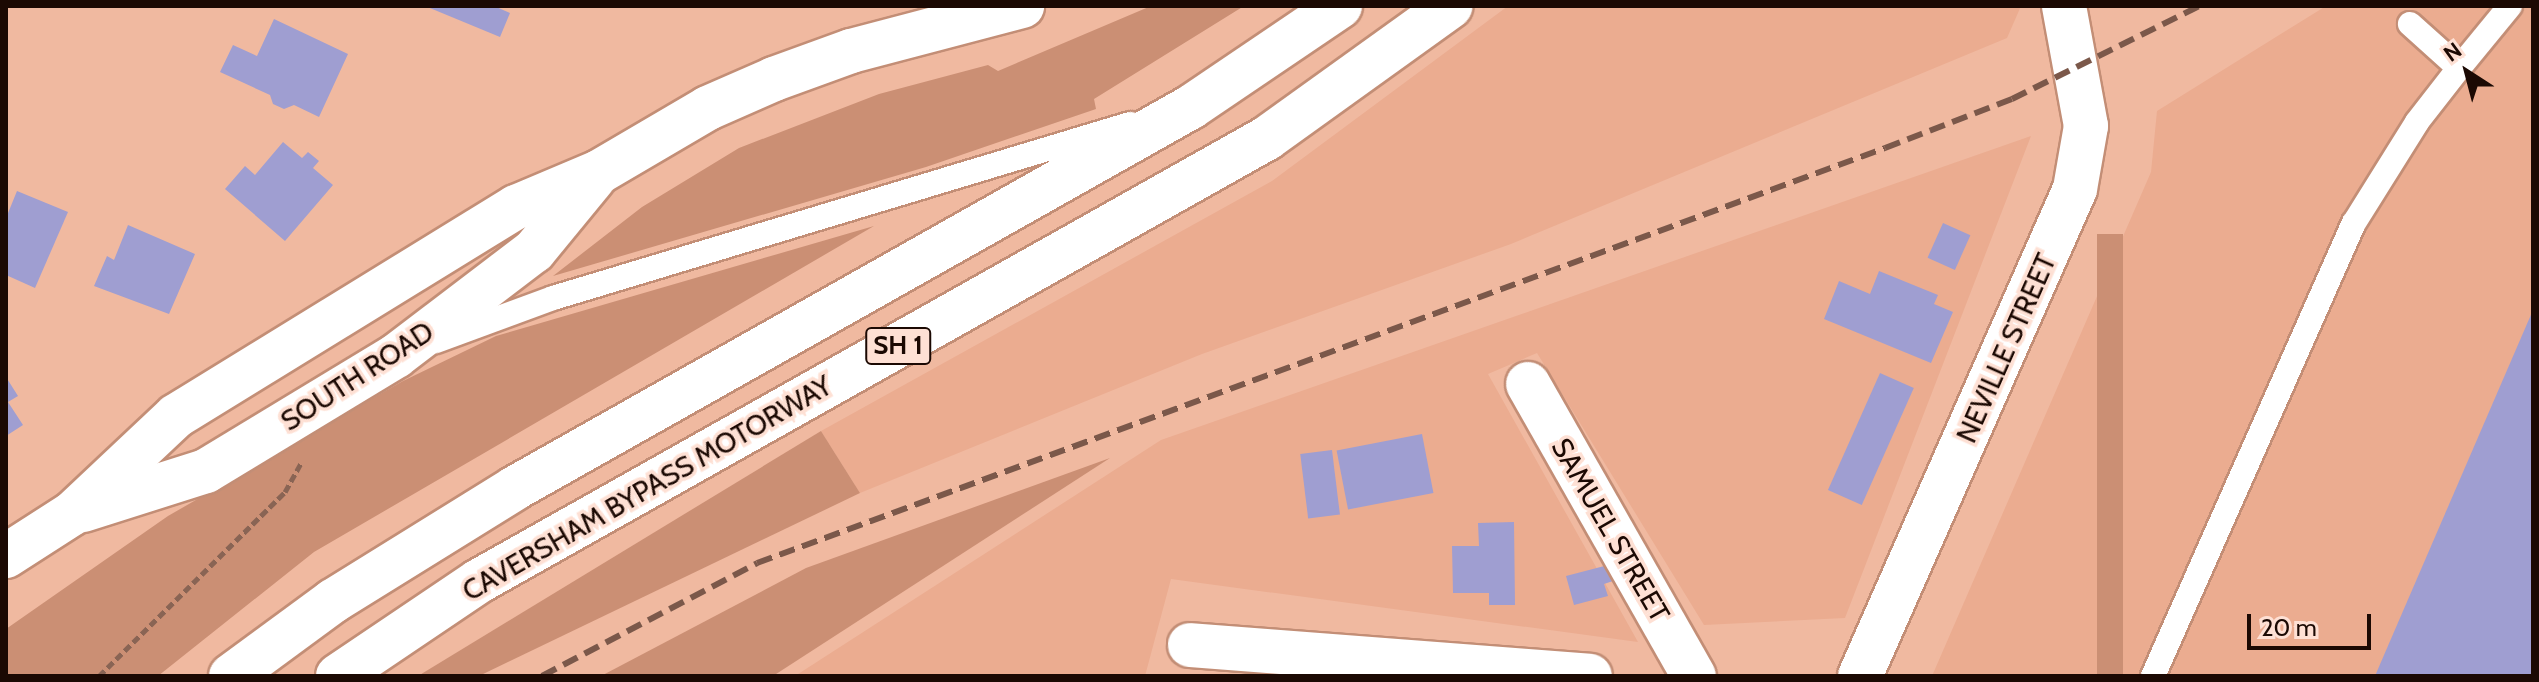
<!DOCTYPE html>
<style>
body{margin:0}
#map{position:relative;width:2539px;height:682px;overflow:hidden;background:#f0b9a0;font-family:Cabin,sans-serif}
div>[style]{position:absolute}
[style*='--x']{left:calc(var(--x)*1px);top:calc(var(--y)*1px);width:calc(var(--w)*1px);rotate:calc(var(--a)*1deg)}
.built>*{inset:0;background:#ebac90}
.green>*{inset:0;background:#cb8f74;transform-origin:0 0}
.building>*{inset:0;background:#9f9ed1;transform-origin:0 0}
.path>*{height:5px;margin-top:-2.5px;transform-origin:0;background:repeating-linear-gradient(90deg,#896454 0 8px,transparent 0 12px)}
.roads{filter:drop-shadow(2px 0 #c38e76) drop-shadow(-2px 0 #c38e76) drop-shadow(0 2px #c38e76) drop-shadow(0 -2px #c38e76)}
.service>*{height:24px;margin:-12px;padding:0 12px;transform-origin:12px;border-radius:12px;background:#fff}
.minor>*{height:44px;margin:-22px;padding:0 22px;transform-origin:22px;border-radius:22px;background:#fff}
.secondary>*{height:44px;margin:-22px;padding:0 22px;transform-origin:22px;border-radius:22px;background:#fff}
.motorway>*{height:44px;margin:-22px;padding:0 22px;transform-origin:22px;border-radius:22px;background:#fff}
.rail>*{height:6px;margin-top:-3px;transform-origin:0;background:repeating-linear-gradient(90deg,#7b584a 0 16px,transparent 0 24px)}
span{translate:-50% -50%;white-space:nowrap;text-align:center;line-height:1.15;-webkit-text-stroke:7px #fee0d4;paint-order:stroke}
.shield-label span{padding:2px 6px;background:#fee0d4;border:2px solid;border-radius:6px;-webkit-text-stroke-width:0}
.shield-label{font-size:26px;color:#1b0903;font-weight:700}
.street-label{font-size:28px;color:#1b0903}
.frame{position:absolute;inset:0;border:8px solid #1b0903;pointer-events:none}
.north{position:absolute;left:2427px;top:32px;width:80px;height:80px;-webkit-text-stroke:6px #fee0d4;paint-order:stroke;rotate:324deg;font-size:22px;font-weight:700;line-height:32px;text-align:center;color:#1b0903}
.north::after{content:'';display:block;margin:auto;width:28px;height:36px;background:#1b0903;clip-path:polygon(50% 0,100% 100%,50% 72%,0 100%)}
.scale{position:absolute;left:2247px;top:614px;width:124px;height:36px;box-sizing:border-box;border:4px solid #1b0903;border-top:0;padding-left:10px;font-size:24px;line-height:28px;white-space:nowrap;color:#1b0903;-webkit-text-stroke:6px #fee0d4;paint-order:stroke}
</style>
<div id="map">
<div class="built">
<i style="clip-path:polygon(1508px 6px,2021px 6px,2007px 38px,1511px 244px,1202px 354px,860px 493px,821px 431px,1272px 181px)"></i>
<i style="clip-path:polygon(2326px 6px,2533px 6px,2533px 676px,1932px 676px,2151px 172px,2157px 111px)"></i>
<i style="clip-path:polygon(2031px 136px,1845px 618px,1704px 625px,1537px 353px,1488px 374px,1638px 642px,1171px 579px,1145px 676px,795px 676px,1161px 440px)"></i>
</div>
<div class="green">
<i style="clip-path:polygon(1151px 6px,1244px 6px,1094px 99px,1096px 109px,926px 167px,553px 276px,642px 207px,739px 148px,879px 94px,988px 65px,998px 71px)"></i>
<i style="clip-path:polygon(874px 226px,314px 552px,158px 676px,6px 676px,6px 629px,168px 516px,403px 381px,496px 336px)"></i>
<i style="left:2097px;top:234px;width:26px;height:482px"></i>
<i style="clip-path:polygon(821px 431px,860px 493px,479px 676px,418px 676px)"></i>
<i style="clip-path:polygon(1110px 458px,773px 676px,601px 676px,806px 568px)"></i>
</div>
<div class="building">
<i style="clip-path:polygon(425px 6px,494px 6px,510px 13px,500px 37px)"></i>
<i style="clip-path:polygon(274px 19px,348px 54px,319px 117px,294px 105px,284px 109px,273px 104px,270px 95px,220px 72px,233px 45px,257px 56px)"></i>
<i style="clip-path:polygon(283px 142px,302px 158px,308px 152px,319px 161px,313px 168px,333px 185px,285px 241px,225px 189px,245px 166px,255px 175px)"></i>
<i style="clip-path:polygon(17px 191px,68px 212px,35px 288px,6px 275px,6px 218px)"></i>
<i style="left:1943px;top:223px;width:30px;height:38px;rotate:24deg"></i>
<i style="clip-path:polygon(128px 225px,195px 254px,169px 314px,94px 286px,107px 256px,114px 260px)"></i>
<i style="clip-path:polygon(1879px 271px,1938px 295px,1934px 304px,1953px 312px,1931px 363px,1824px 319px,1839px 281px,1870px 294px)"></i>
<i style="clip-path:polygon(2533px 310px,2533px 676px,2375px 676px,2381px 662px)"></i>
<i style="left:1880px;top:373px;width:37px;height:128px;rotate:24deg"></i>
<i style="clip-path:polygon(6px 377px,18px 396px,8px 402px,23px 425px,6px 436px)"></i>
<i style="left:1422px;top:434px;width:60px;height:87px;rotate:79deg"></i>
<i style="left:1332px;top:450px;width:65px;height:32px;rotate:83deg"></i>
<i style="clip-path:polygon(1514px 522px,1515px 605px,1489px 605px,1489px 593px,1453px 593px,1452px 546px,1479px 546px,1478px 523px)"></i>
<i style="clip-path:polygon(1612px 564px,1616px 580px,1604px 584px,1608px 596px,1574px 605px,1566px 576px)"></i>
</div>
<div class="path">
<i style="--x:99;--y:676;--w:262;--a:-44.7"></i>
<i style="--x:285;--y:492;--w:33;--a:-61"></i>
</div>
<div class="roads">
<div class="service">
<i style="--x:2459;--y:68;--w:80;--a:-50.6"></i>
<i style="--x:436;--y:341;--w:125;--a:-20.2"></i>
<i style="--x:553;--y:298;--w:603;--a:-16.78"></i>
<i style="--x:2153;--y:676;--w:496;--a:-66.1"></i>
<i style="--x:2354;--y:223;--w:119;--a:-58"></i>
<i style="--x:2417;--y:122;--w:68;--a:-52.1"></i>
<i style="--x:2459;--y:68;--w:66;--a:-138.1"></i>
</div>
<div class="minor">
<i style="--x:1528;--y:384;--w:336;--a:60.4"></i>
<i style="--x:1190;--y:645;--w:401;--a:4.4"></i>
<i style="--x:1860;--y:676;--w:532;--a:-66.18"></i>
<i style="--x:2075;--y:189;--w:64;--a:-80.1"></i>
<i style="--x:2086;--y:126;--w:122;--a:-100.4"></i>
</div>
<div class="secondary">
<i style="--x:83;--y:510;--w:129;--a:-17.6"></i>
<i style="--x:206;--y:471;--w:222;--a:-31.2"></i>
<i style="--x:396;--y:356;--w:173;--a:-37.3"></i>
<i style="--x:534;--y:251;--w:94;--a:-50.6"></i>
<i style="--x:6;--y:556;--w:80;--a:-32.7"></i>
<i style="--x:73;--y:513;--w:141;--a:-43.3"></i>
<i style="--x:176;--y:416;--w:399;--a:-31.6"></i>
<i style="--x:516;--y:207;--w:90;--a:-22.9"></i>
<i style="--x:599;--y:172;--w:126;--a:-30.4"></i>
<i style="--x:708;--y:108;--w:72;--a:-23.7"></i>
<i style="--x:774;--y:79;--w:82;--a:-20"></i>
<i style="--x:851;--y:51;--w:177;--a:-14.7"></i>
</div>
<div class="motorway">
<i style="--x:231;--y:676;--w:127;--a:-36.3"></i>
<i style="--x:333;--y:601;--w:214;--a:-31.8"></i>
<i style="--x:515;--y:488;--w:776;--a:-29.41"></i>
<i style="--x:1191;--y:107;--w:180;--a:-34.1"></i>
<i style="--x:338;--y:676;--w:170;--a:-34"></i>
<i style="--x:479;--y:581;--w:904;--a:-29.34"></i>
<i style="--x:1267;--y:138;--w:226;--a:-35.7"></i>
</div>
</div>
<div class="rail">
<i style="--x:542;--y:676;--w:243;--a:-27.7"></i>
<i style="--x:757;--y:563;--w:1202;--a:-20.2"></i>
<i style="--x:1885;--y:148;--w:136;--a:-21.1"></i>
<i style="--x:2012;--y:99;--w:209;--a:-26.4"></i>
</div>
<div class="shield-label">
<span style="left:898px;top:346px">SH 1</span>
</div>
<div class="street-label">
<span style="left:2006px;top:348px;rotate:-66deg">NEVILLE STREET</span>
<span style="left:357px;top:376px;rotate:-33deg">SOUTH ROAD</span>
<span style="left:647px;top:488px;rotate:-30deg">CAVERSHAM BYPASS MOTORWAY</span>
<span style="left:1611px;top:530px;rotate:60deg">SAMUEL STREET</span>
</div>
<div class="frame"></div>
<div class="north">N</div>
<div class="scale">20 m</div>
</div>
